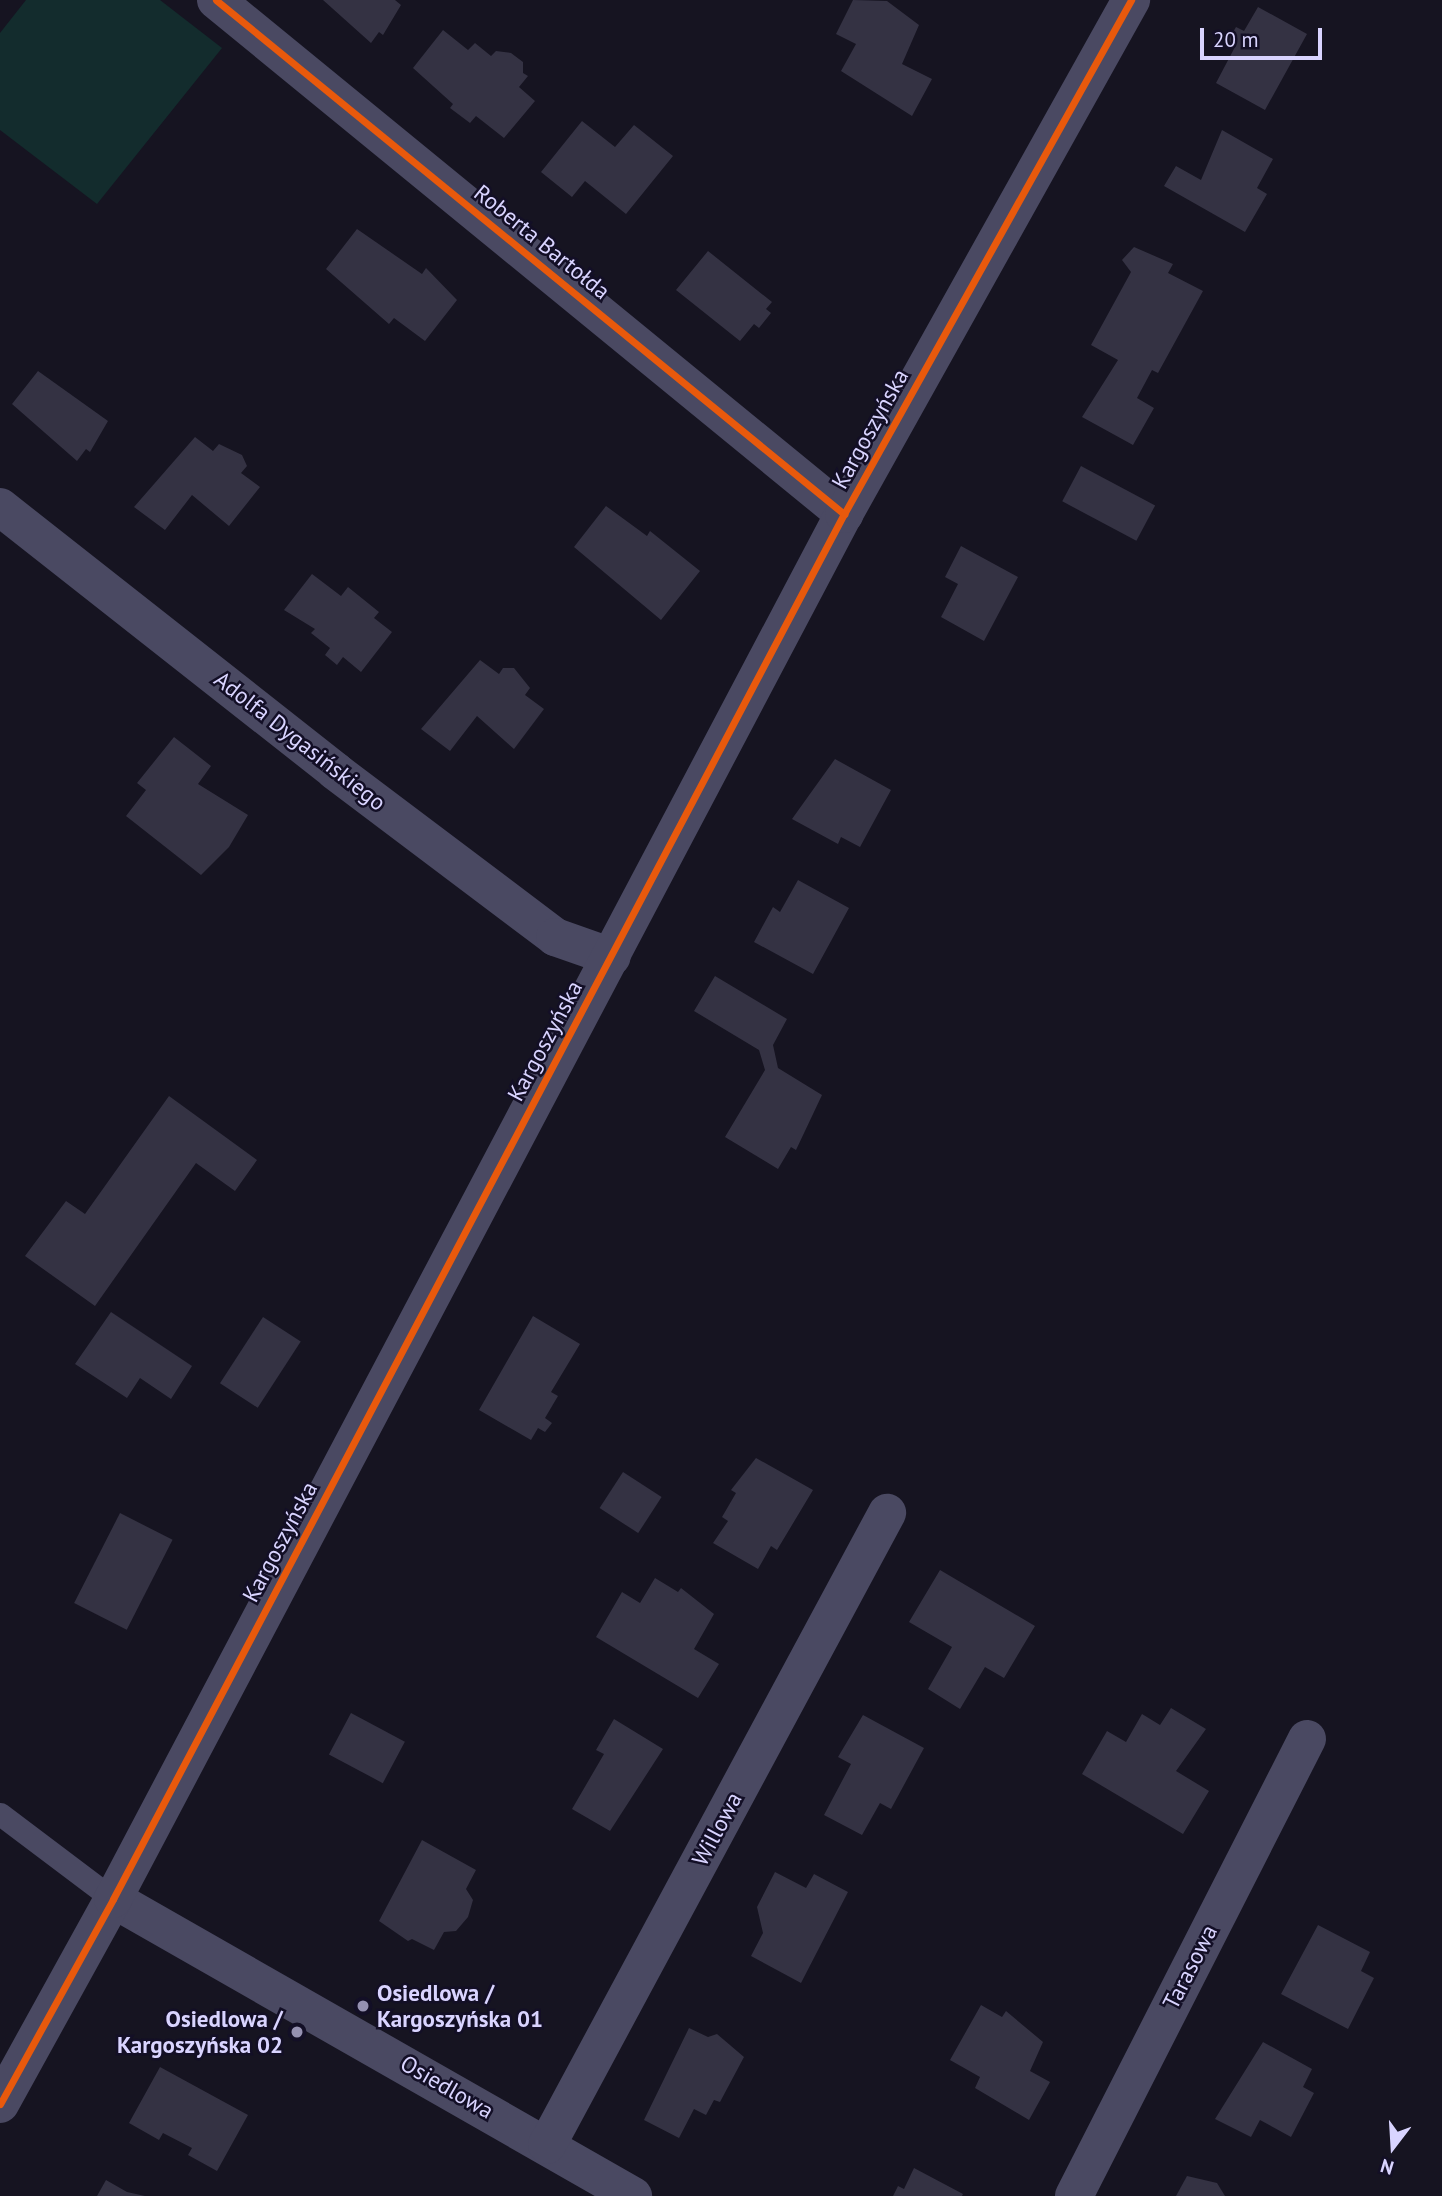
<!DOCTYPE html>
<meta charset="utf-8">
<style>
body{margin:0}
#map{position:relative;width:1442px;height:2196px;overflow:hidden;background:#161421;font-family:"PT Sans",sans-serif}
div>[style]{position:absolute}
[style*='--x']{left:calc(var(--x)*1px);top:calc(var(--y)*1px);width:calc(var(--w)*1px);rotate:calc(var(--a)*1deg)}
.green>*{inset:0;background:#132c2d}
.building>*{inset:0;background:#343243;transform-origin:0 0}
.lane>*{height:23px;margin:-11.5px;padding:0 11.5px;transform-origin:11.5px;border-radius:11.5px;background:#4a4962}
.street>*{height:38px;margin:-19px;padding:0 19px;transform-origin:19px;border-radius:19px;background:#4a4962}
.cycleway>*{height:7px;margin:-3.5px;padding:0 3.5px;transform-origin:3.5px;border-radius:3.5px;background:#e8590c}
.dots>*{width:19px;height:19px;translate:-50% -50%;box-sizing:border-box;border:4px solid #130f26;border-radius:50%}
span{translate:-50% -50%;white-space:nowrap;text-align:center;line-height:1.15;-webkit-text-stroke:5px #130f26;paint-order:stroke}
.street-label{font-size:23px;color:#d9d4ff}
.poi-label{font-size:23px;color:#d9d4ff;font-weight:700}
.left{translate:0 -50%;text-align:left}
.right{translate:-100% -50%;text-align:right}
.north{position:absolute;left:1358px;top:2112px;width:70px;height:70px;-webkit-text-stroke:5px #130f26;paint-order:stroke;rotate:197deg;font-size:19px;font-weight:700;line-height:28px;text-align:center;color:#d9d4ff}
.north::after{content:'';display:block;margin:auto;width:24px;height:32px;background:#d9d4ff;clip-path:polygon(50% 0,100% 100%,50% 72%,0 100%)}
.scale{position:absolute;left:1200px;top:28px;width:122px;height:32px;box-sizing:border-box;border:4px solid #d9d4ff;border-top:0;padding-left:9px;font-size:21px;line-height:24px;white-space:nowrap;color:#d9d4ff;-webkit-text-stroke:5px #130f26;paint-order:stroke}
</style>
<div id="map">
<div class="green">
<i style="clip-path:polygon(26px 0,160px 0,222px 48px,97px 204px,0 130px,0 33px)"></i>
</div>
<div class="building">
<i style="clip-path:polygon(323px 0,395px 0,401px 5px,383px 35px,379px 32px,371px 43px)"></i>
<i style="clip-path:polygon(853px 0,887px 1px,919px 25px,902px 64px,932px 79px,912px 116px,841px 71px,856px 44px,836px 34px)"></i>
<i style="clip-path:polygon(1258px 7px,1307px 34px,1265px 110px,1216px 83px,1236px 45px,1228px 41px,1236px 27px,1244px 31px)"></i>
<i style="clip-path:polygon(443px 30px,468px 50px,475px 43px,491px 56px,496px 51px,511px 53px,523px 62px,523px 73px,528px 76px,519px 87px,535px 101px,504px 138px,476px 116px,470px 123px,450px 108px,453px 104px,413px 68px)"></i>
<i style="clip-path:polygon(582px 121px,615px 147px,634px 125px,673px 156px,626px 214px,585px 181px,572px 197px,541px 172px)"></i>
<i style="clip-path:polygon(1222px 130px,1273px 159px,1257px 188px,1267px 194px,1245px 232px,1164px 186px,1176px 166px,1201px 180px)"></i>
<i style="clip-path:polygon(357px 229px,422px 274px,426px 268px,457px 300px,425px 341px,394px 318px,389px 324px,326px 269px)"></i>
<i style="clip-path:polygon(1134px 247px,1173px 264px,1168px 273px,1203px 291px,1158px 373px,1152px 370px,1137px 398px,1154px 408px,1133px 445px,1082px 417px,1118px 360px,1091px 345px,1131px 272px,1122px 260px)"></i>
<i style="clip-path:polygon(708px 251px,772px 302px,766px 309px,771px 313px,759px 328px,754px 324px,740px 341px,676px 290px)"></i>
<i style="clip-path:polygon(38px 371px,108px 421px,90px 452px,86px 449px,77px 461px,12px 404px)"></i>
<i style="clip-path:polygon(195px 437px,213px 451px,219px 444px,242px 455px,247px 466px,241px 473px,260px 487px,229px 526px,192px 495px,165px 530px,134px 507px)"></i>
<i style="left:1081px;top:466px;width:84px;height:40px;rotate:28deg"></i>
<i style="clip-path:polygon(606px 506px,647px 536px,650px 531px,700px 571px,661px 620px,574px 547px)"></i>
<i style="clip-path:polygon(961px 546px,1018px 577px,984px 641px,941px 617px,958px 584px,945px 577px)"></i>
<i style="clip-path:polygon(312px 574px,341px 596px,348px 587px,379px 612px,374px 618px,392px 632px,361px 672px,343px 657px,337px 665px,325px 655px,330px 648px,311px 633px,315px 629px,284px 610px)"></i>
<i style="clip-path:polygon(480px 660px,499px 674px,503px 668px,514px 668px,530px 688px,525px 695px,544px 709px,514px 749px,477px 716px,450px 751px,421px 729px)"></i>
<i style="clip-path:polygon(174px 737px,211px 766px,198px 784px,248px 815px,229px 847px,201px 875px,126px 816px,146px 790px,137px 783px)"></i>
<i style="clip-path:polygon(835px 759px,891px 790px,860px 847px,841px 837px,838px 844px,792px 819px)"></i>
<i style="clip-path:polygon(798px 880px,849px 908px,813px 974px,754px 942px,773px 907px,780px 912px)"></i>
<i style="clip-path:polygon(715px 976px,787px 1019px,773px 1045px,778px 1068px,822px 1095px,796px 1150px,791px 1147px,778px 1169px,725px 1137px,765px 1070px,759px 1050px,694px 1011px)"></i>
<i style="clip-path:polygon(169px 1096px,257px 1160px,235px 1191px,196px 1163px,95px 1306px,25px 1256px,66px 1201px,85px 1214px)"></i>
<i style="clip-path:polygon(111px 1312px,192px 1366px,171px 1399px,140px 1378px,127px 1398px,75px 1364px)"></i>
<i style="clip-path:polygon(533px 1316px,580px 1344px,551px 1392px,558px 1396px,545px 1418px,552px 1423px,545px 1432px,538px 1428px,531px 1440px,479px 1410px)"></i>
<i style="left:263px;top:1317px;width:45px;height:79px;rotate:33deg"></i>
<i style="clip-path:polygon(756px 1458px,813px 1490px,777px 1550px,771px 1546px,758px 1569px,713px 1543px,728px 1521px,722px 1517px,736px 1493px,731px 1490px)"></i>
<i style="left:623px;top:1472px;width:46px;height:43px;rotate:33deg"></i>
<i style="left:120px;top:1513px;width:59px;height:101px;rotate:27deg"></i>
<i style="clip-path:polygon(940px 1570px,1035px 1626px,1004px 1678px,985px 1667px,960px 1709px,928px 1689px,952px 1647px,909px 1622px)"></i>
<i style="clip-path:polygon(655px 1578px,678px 1592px,681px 1588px,714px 1614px,694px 1649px,719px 1664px,698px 1698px,596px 1637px,622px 1592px,640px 1603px)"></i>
<i style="clip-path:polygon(1171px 1708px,1206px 1729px,1176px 1771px,1209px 1791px,1183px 1834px,1082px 1774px,1107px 1731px,1126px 1742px,1142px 1714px,1160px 1725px)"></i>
<i style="left:351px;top:1713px;width:61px;height:47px;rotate:28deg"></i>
<i style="clip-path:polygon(863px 1715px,924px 1748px,891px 1809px,880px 1803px,862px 1835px,824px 1815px,851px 1764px,838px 1757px)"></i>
<i style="clip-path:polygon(614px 1719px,663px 1749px,610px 1831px,572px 1809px,604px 1754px,596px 1750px)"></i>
<i style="clip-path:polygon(422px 1840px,476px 1870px,466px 1889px,473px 1900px,468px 1917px,456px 1931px,444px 1932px,434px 1950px,412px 1939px,408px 1941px,379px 1921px)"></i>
<i style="clip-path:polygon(775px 1872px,806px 1888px,814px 1874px,848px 1892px,801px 1983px,751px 1956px,763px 1933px,757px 1907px)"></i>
<i style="clip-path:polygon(1318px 1925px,1370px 1952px,1361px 1971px,1374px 1978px,1348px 2029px,1281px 1994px)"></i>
<i style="clip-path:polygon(981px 2005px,1002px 2017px,1006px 2011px,1043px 2042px,1030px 2071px,1050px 2082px,1029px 2120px,975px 2088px,980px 2077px,950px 2060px)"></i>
<i style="clip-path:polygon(689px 2028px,708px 2037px,717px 2034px,744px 2057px,720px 2102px,714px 2100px,706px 2115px,694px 2109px,679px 2138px,644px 2120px)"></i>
<i style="clip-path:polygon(1263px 2042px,1312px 2069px,1303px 2087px,1314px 2093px,1291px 2137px,1260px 2120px,1251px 2137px,1215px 2119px)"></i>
<i style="clip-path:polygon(160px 2067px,248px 2115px,217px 2171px,188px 2155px,192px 2148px,163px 2133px,159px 2140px,129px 2123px)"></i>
<i style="clip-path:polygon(914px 2168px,963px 2194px,962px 2196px,893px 2196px,898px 2186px,904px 2189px)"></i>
<i style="clip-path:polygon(1187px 2176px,1217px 2183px,1225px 2196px,1176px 2196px)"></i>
<i style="clip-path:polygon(106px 2180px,127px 2192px,145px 2196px,97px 2196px)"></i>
</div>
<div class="lane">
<i style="--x:0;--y:1814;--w:141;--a:37"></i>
</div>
<div class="street">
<i style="--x:216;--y:0;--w:812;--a:39.3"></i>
<i style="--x:0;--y:507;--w:427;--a:38.2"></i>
<i style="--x:335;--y:771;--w:276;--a:37"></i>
<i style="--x:555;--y:937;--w:60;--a:19.3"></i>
<i style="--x:113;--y:1899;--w:599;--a:29.73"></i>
<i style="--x:0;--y:2104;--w:234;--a:-61.1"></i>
<i style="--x:113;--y:1899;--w:1566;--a:-62.18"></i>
<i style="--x:844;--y:514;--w:589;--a:-60.82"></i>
<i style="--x:547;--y:2145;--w:718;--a:-61.72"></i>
<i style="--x:1074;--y:2196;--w:513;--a:-62.99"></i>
</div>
<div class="cycleway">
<i style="--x:216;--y:0;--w:812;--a:39.3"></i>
<i style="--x:0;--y:2104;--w:234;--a:-61.1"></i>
<i style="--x:113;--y:1899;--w:1566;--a:-62.18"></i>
<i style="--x:844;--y:514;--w:589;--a:-60.82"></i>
</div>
<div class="dots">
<i style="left:363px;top:2006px;background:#9591b1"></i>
<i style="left:297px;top:2032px;background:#9591b1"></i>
</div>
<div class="street-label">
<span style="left:542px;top:242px;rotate:39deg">Roberta Bartołda</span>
<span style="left:870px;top:429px;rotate:-61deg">Kargoszyńska</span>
<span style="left:300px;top:741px;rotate:38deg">Adolfa Dygasińskiego</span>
<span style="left:545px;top:1041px;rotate:-62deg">Kargoszyńska</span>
<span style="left:280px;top:1542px;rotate:-62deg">Kargoszyńska</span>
<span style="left:717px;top:1829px;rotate:-62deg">Willowa</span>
<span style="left:1190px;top:1967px;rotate:-63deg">Tarasowa</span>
<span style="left:447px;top:2087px;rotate:30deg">Osiedlowa</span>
</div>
<div class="poi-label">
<span class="left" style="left:377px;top:2006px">Osiedlowa /<br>Kargoszyńska 01</span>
<span class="right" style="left:283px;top:2032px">Osiedlowa /<br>Kargoszyńska 02</span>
</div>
<div class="north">N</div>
<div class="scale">20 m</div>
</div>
